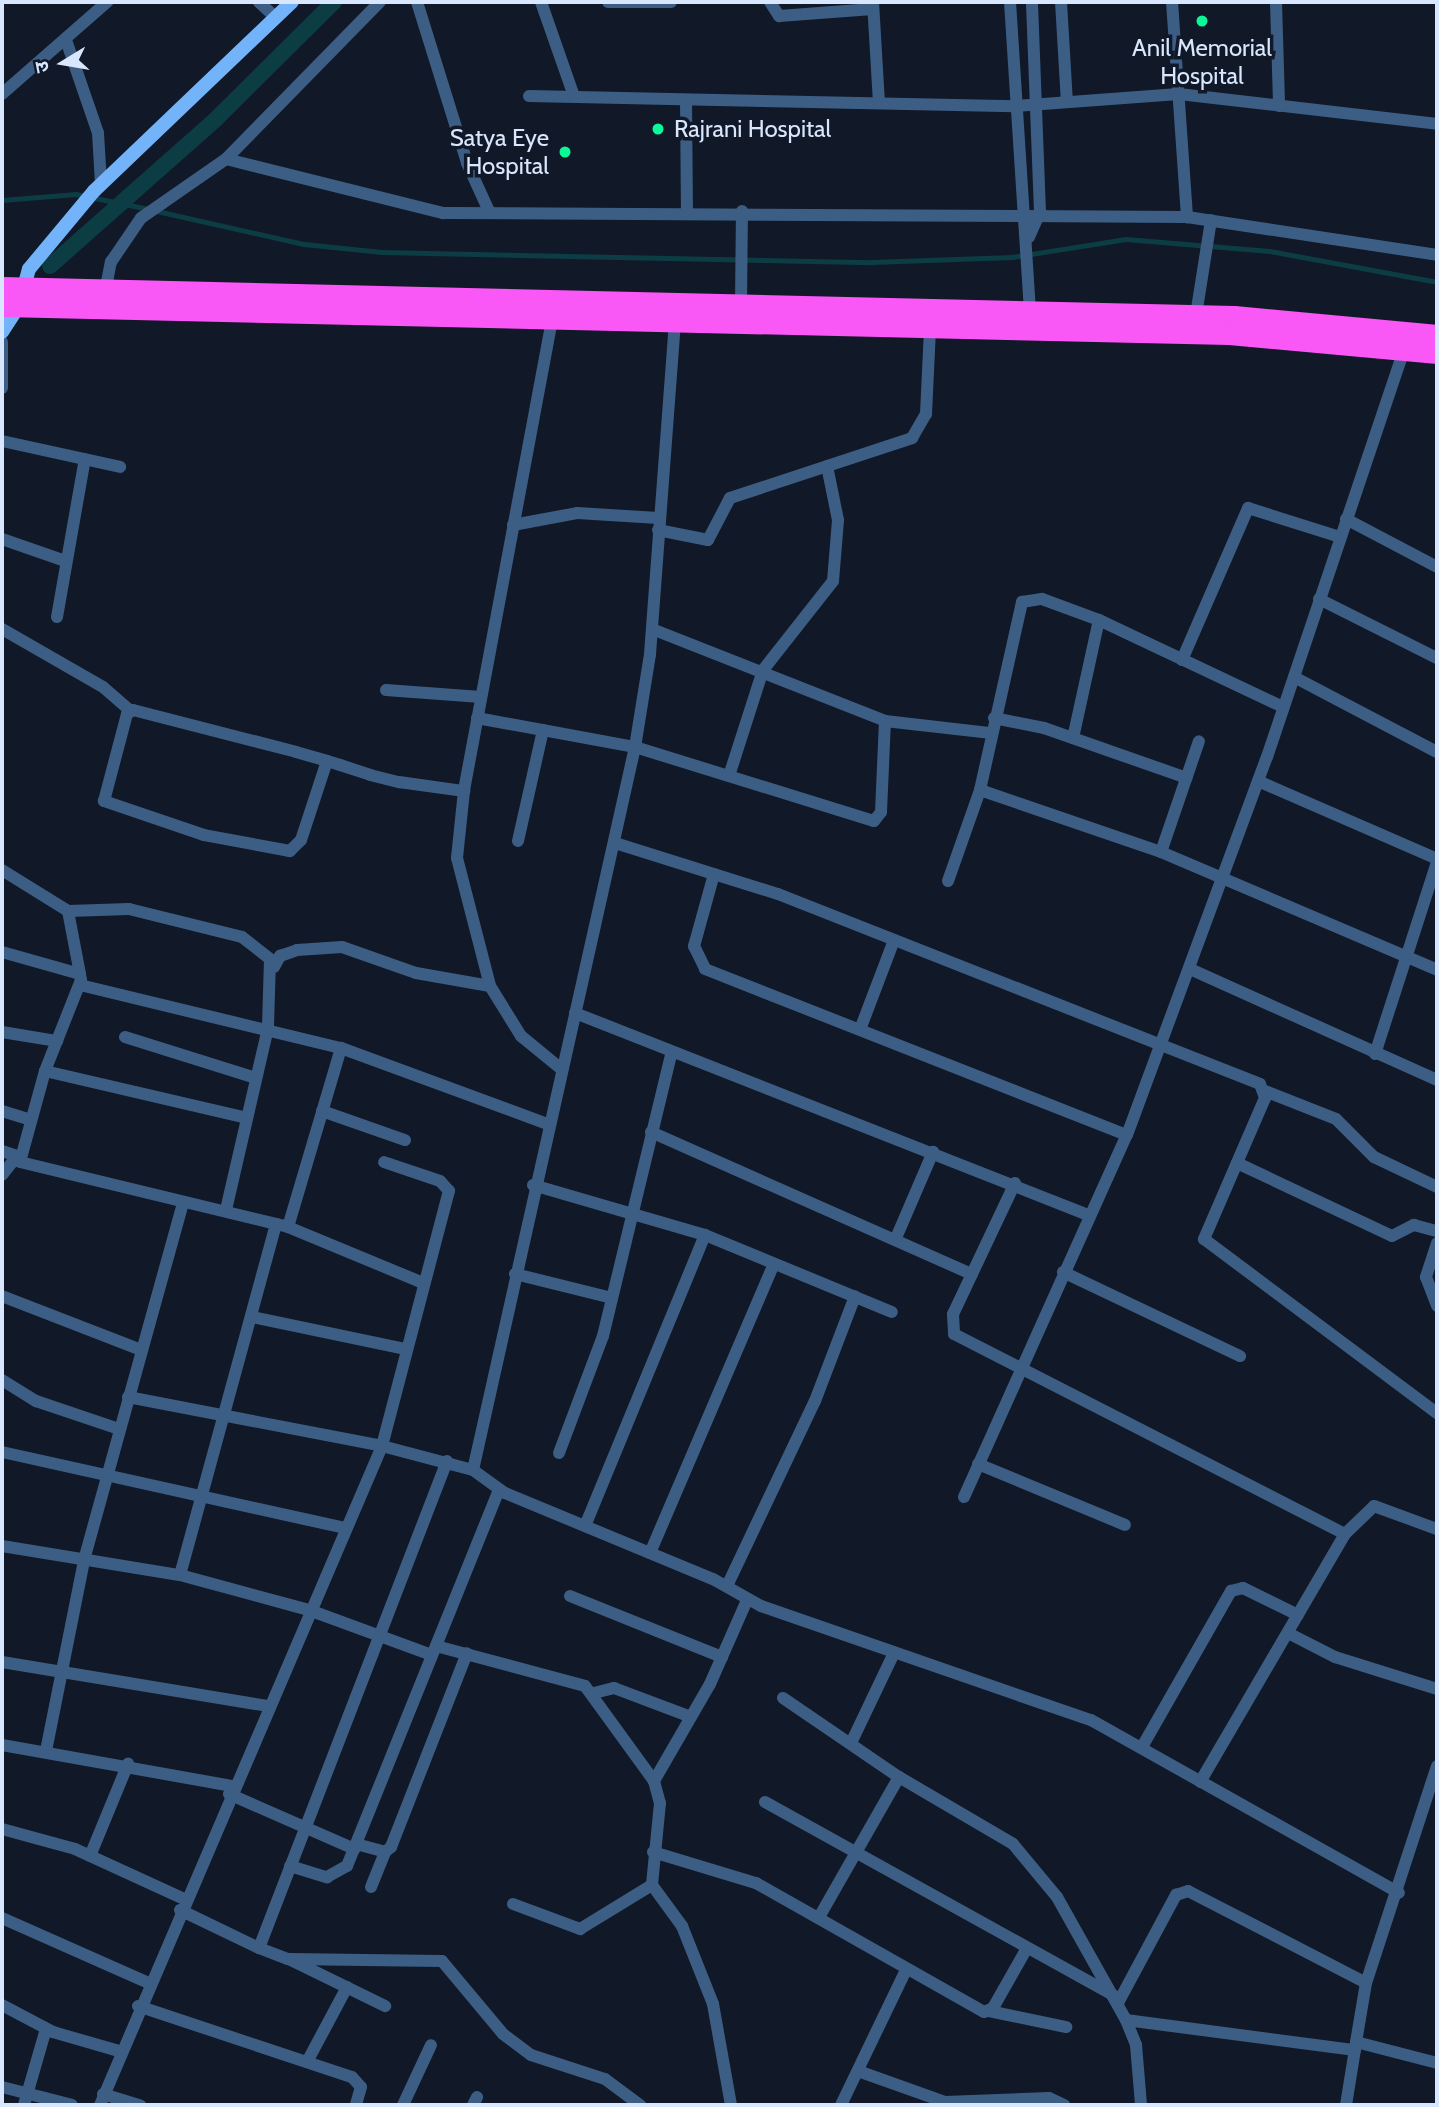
<!DOCTYPE html>
<meta charset="utf-8">
<style>
body{margin:0}
#map{position:relative;width:1439px;height:2107px;overflow:hidden;background:#111827;font-family:Cabin,"Noto Sans Devanagari",sans-serif}
div>[style]{position:absolute}
[style*='--x']{left:calc(var(--x)*1px);top:calc(var(--y)*1px);width:calc(var(--w)*1px);rotate:calc(var(--a)*1deg)}
.stream>*{height:4.5px;margin:-2.25px;padding:0 2.25px;transform-origin:2.25px;border-radius:2.25px;background:#0c3d44}
.canal>*{height:16px;margin:-8px;padding:0 8px;transform-origin:8px;border-radius:8px;background:#0c3d44}
.street>*{height:12px;margin:-6px;padding:0 6px;transform-origin:6px;border-radius:6px;background:#3d5e84}
.secondary>*{height:14px;margin:-7px;padding:0 7px;transform-origin:7px;border-radius:7px;background:#72b3fa}
.highway>*{height:21px;margin:-10.5px;padding:0 10.5px;transform-origin:10.5px;border-radius:10.5px;background:#f957f6}
.dots>*{width:19px;height:19px;translate:-50% -50%;box-sizing:border-box;border:4px solid #111827;border-radius:50%}
span{translate:-50% -50%;white-space:nowrap;text-align:center;line-height:1.15;-webkit-text-stroke:7px #111827;paint-order:stroke}
.poi-label{font-size:24px;color:#d8e7fe}
.left{translate:0 -50%;text-align:left}
.right{translate:-100% -50%;text-align:right}
.frame{position:absolute;inset:0;border:4px solid #d8e7fe;pointer-events:none}
.north{position:absolute;left:28px;top:28px;width:70px;height:70px;-webkit-text-stroke:5px #111827;paint-order:stroke;rotate:259deg;font-size:19px;font-weight:700;line-height:28px;text-align:center;color:#d8e7fe}
.north::after{content:'';display:block;margin:auto;width:24px;height:32px;background:#d8e7fe;clip-path:polygon(50% 0,100% 100%,50% 72%,0 100%)}
</style>
<div id="map">
<div class="stream">
<i style="--x:2;--y:200;--w:74;--a:-4.6"></i>
<i style="--x:76;--y:194;--w:75;--a:11.6"></i>
<i style="--x:157;--y:211;--w:151;--a:12.7"></i>
<i style="--x:304;--y:244;--w:78;--a:5.9"></i>
<i style="--x:382;--y:252;--w:490;--a:1.2"></i>
<i style="--x:872;--y:262;--w:140;--a:-2"></i>
<i style="--x:1012;--y:257;--w:115;--a:-9"></i>
<i style="--x:1126;--y:239;--w:144;--a:4.8"></i>
<i style="--x:1270;--y:251;--w:170;--a:10.5"></i>
</div>
<div class="canal">
<i style="--x:50;--y:266;--w:223;--a:-41.5"></i>
<i style="--x:217;--y:118;--w:165;--a:-44.8"></i>
</div>
<div class="street">
<i style="--x:259;--y:2;--w:23;--a:43"></i>
<i style="--x:417;--y:2;--w:169;--a:72.7"></i>
<i style="--x:467;--y:163;--w:53;--a:65.4"></i>
<i style="--x:541;--y:2;--w:100;--a:70.7"></i>
<i style="--x:608;--y:2;--w:63;--a:0"></i>
<i style="--x:770;--y:2;--w:17;--a:57"></i>
<i style="--x:779;--y:16;--w:94;--a:-4.3"></i>
<i style="--x:873;--y:2;--w:101;--a:86.6"></i>
<i style="--x:1010;--y:2;--w:311;--a:86.3"></i>
<i style="--x:1061;--y:2;--w:100;--a:86.6"></i>
<i style="--x:1172;--y:2;--w:216;--a:86"></i>
<i style="--x:1276;--y:2;--w:104;--a:88.3"></i>
<i style="--x:67;--y:43;--w:95;--a:71"></i>
<i style="--x:98;--y:133;--w:51;--a:86.6"></i>
<i style="--x:2;--y:94;--w:140;--a:-41.2"></i>
<i style="--x:529;--y:96;--w:486;--a:1.2"></i>
<i style="--x:1015;--y:106;--w:164;--a:-4.2"></i>
<i style="--x:1179;--y:94;--w:260;--a:6.6"></i>
<i style="--x:686;--y:101;--w:109;--a:89.5"></i>
<i style="--x:226;--y:159;--w:224;--a:14"></i>
<i style="--x:443;--y:213;--w:744;--a:0.31"></i>
<i style="--x:1187;--y:217;--w:253;--a:8.6"></i>
<i style="--x:1029;--y:237;--w:27;--a:-66"></i>
<i style="--x:1040;--y:212;--w:210;--a:-92.2"></i>
<i style="--x:105;--y:292;--w:31;--a:-79"></i>
<i style="--x:111;--y:262;--w:53;--a:-55.7"></i>
<i style="--x:141;--y:218;--w:103;--a:-34.8"></i>
<i style="--x:226;--y:159;--w:220;--a:-45.6"></i>
<i style="--x:741;--y:303;--w:92;--a:-89.4"></i>
<i style="--x:1196;--y:315;--w:96;--a:-81"></i>
<i style="--x:552;--y:320;--w:479;--a:100.6"></i>
<i style="--x:464;--y:791;--w:67;--a:96"></i>
<i style="--x:457;--y:858;--w:132;--a:75.5"></i>
<i style="--x:490;--y:986;--w:59;--a:58.2"></i>
<i style="--x:521;--y:1036;--w:50;--a:39.4"></i>
<i style="--x:2;--y:342;--w:46;--a:90"></i>
<i style="--x:2;--y:441;--w:121;--a:12.4"></i>
<i style="--x:1346;--y:519;--w:103;--a:27.8"></i>
<i style="--x:513;--y:525;--w:65;--a:-10.6"></i>
<i style="--x:577;--y:513;--w:81;--a:3.5"></i>
<i style="--x:658;--y:530;--w:51;--a:11.3"></i>
<i style="--x:708;--y:540;--w:47;--a:-62.4"></i>
<i style="--x:730;--y:498;--w:192;--a:-18.2"></i>
<i style="--x:912;--y:438;--w:28;--a:-60"></i>
<i style="--x:926;--y:414;--w:85;--a:-87.3"></i>
<i style="--x:2;--y:539;--w:67;--a:19.2"></i>
<i style="--x:1319;--y:599;--w:132;--a:26.6"></i>
<i style="--x:57;--y:617;--w:160;--a:-80"></i>
<i style="--x:2;--y:629;--w:116;--a:29.9"></i>
<i style="--x:103;--y:687;--w:37;--a:41"></i>
<i style="--x:652;--y:629;--w:251;--a:21.5"></i>
<i style="--x:885;--y:721;--w:107;--a:6.5"></i>
<i style="--x:1182;--y:660;--w:166;--a:-66.5"></i>
<i style="--x:1248;--y:508;--w:96;--a:17.5"></i>
<i style="--x:1294;--y:677;--w:161;--a:27.7"></i>
<i style="--x:386;--y:690;--w:95;--a:4.2"></i>
<i style="--x:477;--y:718;--w:161;--a:10.4"></i>
<i style="--x:635;--y:747;--w:250;--a:17.2"></i>
<i style="--x:874;--y:821;--w:11;--a:-52"></i>
<i style="--x:881;--y:812;--w:91;--a:-87.5"></i>
<i style="--x:994;--y:718;--w:51;--a:11.3"></i>
<i style="--x:1044;--y:728;--w:151;--a:19.3"></i>
<i style="--x:1073;--y:738;--w:121;--a:-77.6"></i>
<i style="--x:327;--y:761;--w:83;--a:108.2"></i>
<i style="--x:301;--y:840;--w:16;--a:135"></i>
<i style="--x:290;--y:851;--w:87;--a:-169.5"></i>
<i style="--x:204;--y:835;--w:106;--a:-161.2"></i>
<i style="--x:104;--y:801;--w:90;--a:-75.2"></i>
<i style="--x:127;--y:714;--w:7;--a:-34"></i>
<i style="--x:133;--y:710;--w:168;--a:14.4"></i>
<i style="--x:296;--y:752;--w:32;--a:16"></i>
<i style="--x:327;--y:761;--w:14;--a:17"></i>
<i style="--x:340;--y:765;--w:32;--a:18"></i>
<i style="--x:370;--y:775;--w:30;--a:14"></i>
<i style="--x:399;--y:782;--w:66;--a:7.9"></i>
<i style="--x:729;--y:776;--w:111;--a:-72.2"></i>
<i style="--x:763;--y:670;--w:113;--a:-51.8"></i>
<i style="--x:833;--y:581;--w:61;--a:-85.3"></i>
<i style="--x:838;--y:520;--w:55;--a:-101.5"></i>
<i style="--x:1258;--y:781;--w:195;--a:23.5"></i>
<i style="--x:980;--y:790;--w:191;--a:18.9"></i>
<i style="--x:1161;--y:852;--w:300;--a:23.1"></i>
<i style="--x:518;--y:841;--w:114;--a:-77.3"></i>
<i style="--x:615;--y:843;--w:171;--a:17.4"></i>
<i style="--x:778;--y:894;--w:518;--a:21.51"></i>
<i style="--x:1260;--y:1084;--w:15;--a:70"></i>
<i style="--x:1265;--y:1098;--w:154;--a:113.4"></i>
<i style="--x:1204;--y:1239;--w:291;--a:36.8"></i>
<i style="--x:1161;--y:852;--w:117;--a:-71.1"></i>
<i style="--x:2;--y:870;--w:78;--a:31.8"></i>
<i style="--x:68;--y:911;--w:64;--a:79.2"></i>
<i style="--x:714;--y:874;--w:75;--a:105.5"></i>
<i style="--x:694;--y:946;--w:25;--a:64"></i>
<i style="--x:705;--y:969;--w:453;--a:21.5"></i>
<i style="--x:948;--y:881;--w:96;--a:-70.6"></i>
<i style="--x:980;--y:790;--w:193;--a:-77.4"></i>
<i style="--x:1022;--y:602;--w:20;--a:-9"></i>
<i style="--x:1042;--y:599;--w:61;--a:20.2"></i>
<i style="--x:1099;--y:620;--w:204;--a:25.3"></i>
<i style="--x:68;--y:911;--w:61;--a:-1.9"></i>
<i style="--x:129;--y:909;--w:116;--a:13.9"></i>
<i style="--x:242;--y:937;--w:36;--a:38"></i>
<i style="--x:270;--y:959;--w:69;--a:91.7"></i>
<i style="--x:268;--y:1028;--w:187;--a:103"></i>
<i style="--x:2;--y:952;--w:81;--a:15.8"></i>
<i style="--x:80;--y:974;--w:6;--a:81"></i>
<i style="--x:81;--y:980;--w:98;--a:111.6"></i>
<i style="--x:45;--y:1071;--w:94;--a:105.4"></i>
<i style="--x:20;--y:1162;--w:276;--a:13.6"></i>
<i style="--x:288;--y:1227;--w:144;--a:22.5"></i>
<i style="--x:274;--y:967;--w:13;--a:-61"></i>
<i style="--x:280;--y:956;--w:18;--a:-19"></i>
<i style="--x:297;--y:950;--w:45;--a:-3.8"></i>
<i style="--x:342;--y:947;--w:78;--a:19.4"></i>
<i style="--x:416;--y:973;--w:75;--a:10"></i>
<i style="--x:1190;--y:969;--w:271;--a:24.2"></i>
<i style="--x:80;--y:985;--w:268;--a:13.6"></i>
<i style="--x:341;--y:1048;--w:221;--a:20.2"></i>
<i style="--x:575;--y:1013;--w:551;--a:21.49"></i>
<i style="--x:861;--y:1027;--w:93;--a:-69.2"></i>
<i style="--x:2;--y:1032;--w:56;--a:9.3"></i>
<i style="--x:125;--y:1037;--w:137;--a:17.4"></i>
<i style="--x:1375;--y:1054;--w:202;--a:-72.1"></i>
<i style="--x:45;--y:1071;--w:207;--a:13.1"></i>
<i style="--x:1265;--y:1091;--w:76;--a:21.5"></i>
<i style="--x:1336;--y:1119;--w:54;--a:45"></i>
<i style="--x:1374;--y:1157;--w:70;--a:25.5"></i>
<i style="--x:2;--y:1111;--w:28;--a:17"></i>
<i style="--x:322;--y:1111;--w:88;--a:19.3"></i>
<i style="--x:651;--y:1132;--w:351;--a:23.9"></i>
<i style="--x:2;--y:1151;--w:16;--a:18"></i>
<i style="--x:17;--y:1156;--w:24;--a:128"></i>
<i style="--x:1237;--y:1163;--w:171;--a:25.2"></i>
<i style="--x:1392;--y:1236;--w:25;--a:-27"></i>
<i style="--x:1414;--y:1225;--w:24;--a:15"></i>
<i style="--x:1015;--y:1183;--w:145;--a:115.3"></i>
<i style="--x:953;--y:1314;--w:20;--a:87"></i>
<i style="--x:954;--y:1334;--w:439;--a:27.1"></i>
<i style="--x:1345;--y:1534;--w:287;--a:120.3"></i>
<i style="--x:533;--y:1185;--w:179;--a:16.2"></i>
<i style="--x:705;--y:1235;--w:202;--a:22.4"></i>
<i style="--x:288;--y:1227;--w:187;--a:-73.5"></i>
<i style="--x:896;--y:1238;--w:94;--a:-66.7"></i>
<i style="--x:1437;--y:1243;--w:36;--a:108"></i>
<i style="--x:1426;--y:1277;--w:31;--a:69"></i>
<i style="--x:1063;--y:1272;--w:196;--a:25.4"></i>
<i style="--x:515;--y:1274;--w:100;--a:13.9"></i>
<i style="--x:2;--y:1296;--w:149;--a:21.2"></i>
<i style="--x:252;--y:1317;--w:156;--a:11.8"></i>
<i style="--x:2;--y:1380;--w:40;--a:32"></i>
<i style="--x:36;--y:1401;--w:88;--a:18.6"></i>
<i style="--x:128;--y:1397;--w:259;--a:10.9"></i>
<i style="--x:382;--y:1446;--w:94;--a:14.8"></i>
<i style="--x:473;--y:1470;--w:39;--a:36"></i>
<i style="--x:505;--y:1493;--w:225;--a:22.5"></i>
<i style="--x:713;--y:1579;--w:55;--a:29.4"></i>
<i style="--x:761;--y:1606;--w:349;--a:19.1"></i>
<i style="--x:1091;--y:1720;--w:353;--a:29.3"></i>
<i style="--x:2;--y:1452;--w:351;--a:12.5"></i>
<i style="--x:559;--y:1453;--w:125;--a:-69.4"></i>
<i style="--x:603;--y:1336;--w:290;--a:-76.4"></i>
<i style="--x:978;--y:1464;--w:159;--a:22.5"></i>
<i style="--x:473;--y:1470;--w:741;--a:-77.37"></i>
<i style="--x:635;--y:747;--w:94;--a:-80.8"></i>
<i style="--x:650;--y:654;--w:334;--a:-85.7"></i>
<i style="--x:964;--y:1497;--w:397;--a:-65.8"></i>
<i style="--x:1127;--y:1135;--w:403;--a:-69.7"></i>
<i style="--x:1267;--y:757;--w:430;--a:-71.4"></i>
<i style="--x:585;--y:1526;--w:315;--a:-67.6"></i>
<i style="--x:1345;--y:1534;--w:40;--a:-44"></i>
<i style="--x:1374;--y:1506;--w:67;--a:20.1"></i>
<i style="--x:2;--y:1546;--w:180;--a:9.3"></i>
<i style="--x:180;--y:1575;--w:134;--a:15.2"></i>
<i style="--x:309;--y:1610;--w:131;--a:20.1"></i>
<i style="--x:650;--y:1553;--w:314;--a:-66.8"></i>
<i style="--x:180;--y:1575;--w:364;--a:-74.7"></i>
<i style="--x:727;--y:1586;--w:205;--a:-64.6"></i>
<i style="--x:815;--y:1401;--w:112;--a:-69.1"></i>
<i style="--x:570;--y:1596;--w:164;--a:21.9"></i>
<i style="--x:1288;--y:1633;--w:53;--a:27.1"></i>
<i style="--x:1335;--y:1657;--w:107;--a:17.4"></i>
<i style="--x:436;--y:1646;--w:154;--a:15"></i>
<i style="--x:585;--y:1686;--w:117;--a:54"></i>
<i style="--x:654;--y:1781;--w:23;--a:75"></i>
<i style="--x:660;--y:1803;--w:82;--a:95.6"></i>
<i style="--x:652;--y:1885;--w:51;--a:53.8"></i>
<i style="--x:682;--y:1926;--w:84;--a:68.3"></i>
<i style="--x:713;--y:2004;--w:103;--a:79.9"></i>
<i style="--x:2;--y:1662;--w:269;--a:9.4"></i>
<i style="--x:594;--y:1693;--w:21;--a:-14"></i>
<i style="--x:614;--y:1688;--w:82;--a:20.6"></i>
<i style="--x:783;--y:1698;--w:140;--a:34.3"></i>
<i style="--x:899;--y:1777;--w:161;--a:119.7"></i>
<i style="--x:852;--y:1741;--w:98;--a:-64.5"></i>
<i style="--x:2;--y:1745;--w:234;--a:10.1"></i>
<i style="--x:1142;--y:1747;--w:180;--a:-60.3"></i>
<i style="--x:1231;--y:1591;--w:12;--a:-14"></i>
<i style="--x:1243;--y:1588;--w:61;--a:26.1"></i>
<i style="--x:46;--y:1751;--w:195;--a:-78.7"></i>
<i style="--x:84;--y:1560;--w:371;--a:-74.5"></i>
<i style="--x:1437;--y:1766;--w:228;--a:108.1"></i>
<i style="--x:1366;--y:1983;--w:60;--a:99.6"></i>
<i style="--x:1356;--y:2042;--w:84;--a:14.5"></i>
<i style="--x:899;--y:1777;--w:132;--a:30.4"></i>
<i style="--x:1013;--y:1844;--w:69;--a:50.3"></i>
<i style="--x:1057;--y:1897;--w:141;--a:60.7"></i>
<i style="--x:1126;--y:2020;--w:27;--a:68"></i>
<i style="--x:1136;--y:2045;--w:60;--a:85.2"></i>
<i style="--x:654;--y:1781;--w:112;--a:-60"></i>
<i style="--x:710;--y:1684;--w:92;--a:-66.2"></i>
<i style="--x:229;--y:1794;--w:137;--a:23.7"></i>
<i style="--x:765;--y:1802;--w:398;--a:29"></i>
<i style="--x:2;--y:1829;--w:76;--a:15.3"></i>
<i style="--x:75;--y:1849;--w:120;--a:24.6"></i>
<i style="--x:356;--y:1844;--w:30;--a:15"></i>
<i style="--x:385;--y:1852;--w:8;--a:-40"></i>
<i style="--x:391;--y:1847;--w:208;--a:-68.6"></i>
<i style="--x:653;--y:1852;--w:108;--a:16.8"></i>
<i style="--x:756;--y:1883;--w:262;--a:29.5"></i>
<i style="--x:984;--y:2012;--w:10;--a:-24"></i>
<i style="--x:993;--y:2008;--w:69;--a:-60.5"></i>
<i style="--x:90;--y:1856;--w:100;--a:-67.6"></i>
<i style="--x:290;--y:1866;--w:39;--a:17"></i>
<i style="--x:327;--y:1877;--w:23;--a:-29"></i>
<i style="--x:347;--y:1866;--w:406;--a:-68"></i>
<i style="--x:371;--y:1887;--w:38;--a:-68"></i>
<i style="--x:513;--y:1904;--w:72;--a:20.5"></i>
<i style="--x:580;--y:1929;--w:84;--a:-31.4"></i>
<i style="--x:180;--y:1910;--w:88;--a:25.7"></i>
<i style="--x:259;--y:1948;--w:522;--a:-68.89"></i>
<i style="--x:2;--y:1918;--w:161;--a:23.9"></i>
<i style="--x:259;--y:1948;--w:31;--a:21"></i>
<i style="--x:288;--y:1959;--w:154;--a:0.7"></i>
<i style="--x:442;--y:1961;--w:95;--a:50.1"></i>
<i style="--x:503;--y:2034;--w:35;--a:37"></i>
<i style="--x:531;--y:2055;--w:78;--a:18"></i>
<i style="--x:605;--y:2079;--w:44;--a:36.6"></i>
<i style="--x:291;--y:1960;--w:105;--a:26.1"></i>
<i style="--x:1118;--y:2003;--w:123;--a:-61.8"></i>
<i style="--x:1176;--y:1895;--w:13;--a:-18"></i>
<i style="--x:1188;--y:1891;--w:200;--a:27.3"></i>
<i style="--x:2;--y:2005;--w:58;--a:27.9"></i>
<i style="--x:53;--y:2032;--w:69;--a:16.1"></i>
<i style="--x:138;--y:2006;--w:225;--a:18.4"></i>
<i style="--x:352;--y:2077;--w:13;--a:48"></i>
<i style="--x:361;--y:2087;--w:19;--a:106"></i>
<i style="--x:989;--y:2011;--w:79;--a:11.7"></i>
<i style="--x:1126;--y:2020;--w:231;--a:7.5"></i>
<i style="--x:307;--y:2062;--w:85;--a:-61.9"></i>
<i style="--x:858;--y:2071;--w:92;--a:19.6"></i>
<i style="--x:945;--y:2102;--w:104;--a:-2.2"></i>
<i style="--x:1049;--y:2098;--w:17;--a:25"></i>
<i style="--x:2;--y:2087;--w:72;--a:14.4"></i>
<i style="--x:103;--y:2094;--w:39;--a:17"></i>
<i style="--x:24;--y:2105;--w:79;--a:-73.9"></i>
<i style="--x:100;--y:2105;--w:717;--a:-66.83"></i>
<i style="--x:382;--y:1446;--w:264;--a:-75.3"></i>
<i style="--x:449;--y:1191;--w:13;--a:-132"></i>
<i style="--x:440;--y:1181;--w:59;--a:-161.3"></i>
<i style="--x:403;--y:2105;--w:66;--a:-65"></i>
<i style="--x:473;--y:2105;--w:9;--a:-63"></i>
<i style="--x:841;--y:2105;--w:150;--a:-64.3"></i>
<i style="--x:1346;--y:2105;--w:63;--a:-80.8"></i>
</div>
<div class="secondary">
<i style="--x:2;--y:332;--w:31;--a:-57"></i>
<i style="--x:19;--y:306;--w:38;--a:-75"></i>
<i style="--x:29;--y:269;--w:102;--a:-50.2"></i>
<i style="--x:94;--y:191;--w:274;--a:-43.7"></i>
</div>
<div class="highway">
<i style="--x:2;--y:287;--w:1232;--a:1.35"></i>
<i style="--x:1234;--y:316;--w:204;--a:5.3"></i>
<i style="--x:2;--y:306;--w:1227;--a:1.31"></i>
<i style="--x:1229;--y:334;--w:209;--a:5.2"></i>
</div>
<div class="dots">
<i style="left:1202px;top:21px;background:#0bf798"></i>
<i style="left:658px;top:129px;background:#0bf798"></i>
<i style="left:565px;top:152px;background:#0bf798"></i>
</div>
<div class="poi-label">
<span style="left:1202px;top:62px">Anil Memorial<br>Hospital</span>
<span class="left" style="left:674px;top:129px">Rajrani Hospital</span>
<span class="right" style="left:549px;top:152px">Satya Eye<br>Hospital</span>
</div>
<div class="frame"></div>
<div class="north">उ</div>
</div>
